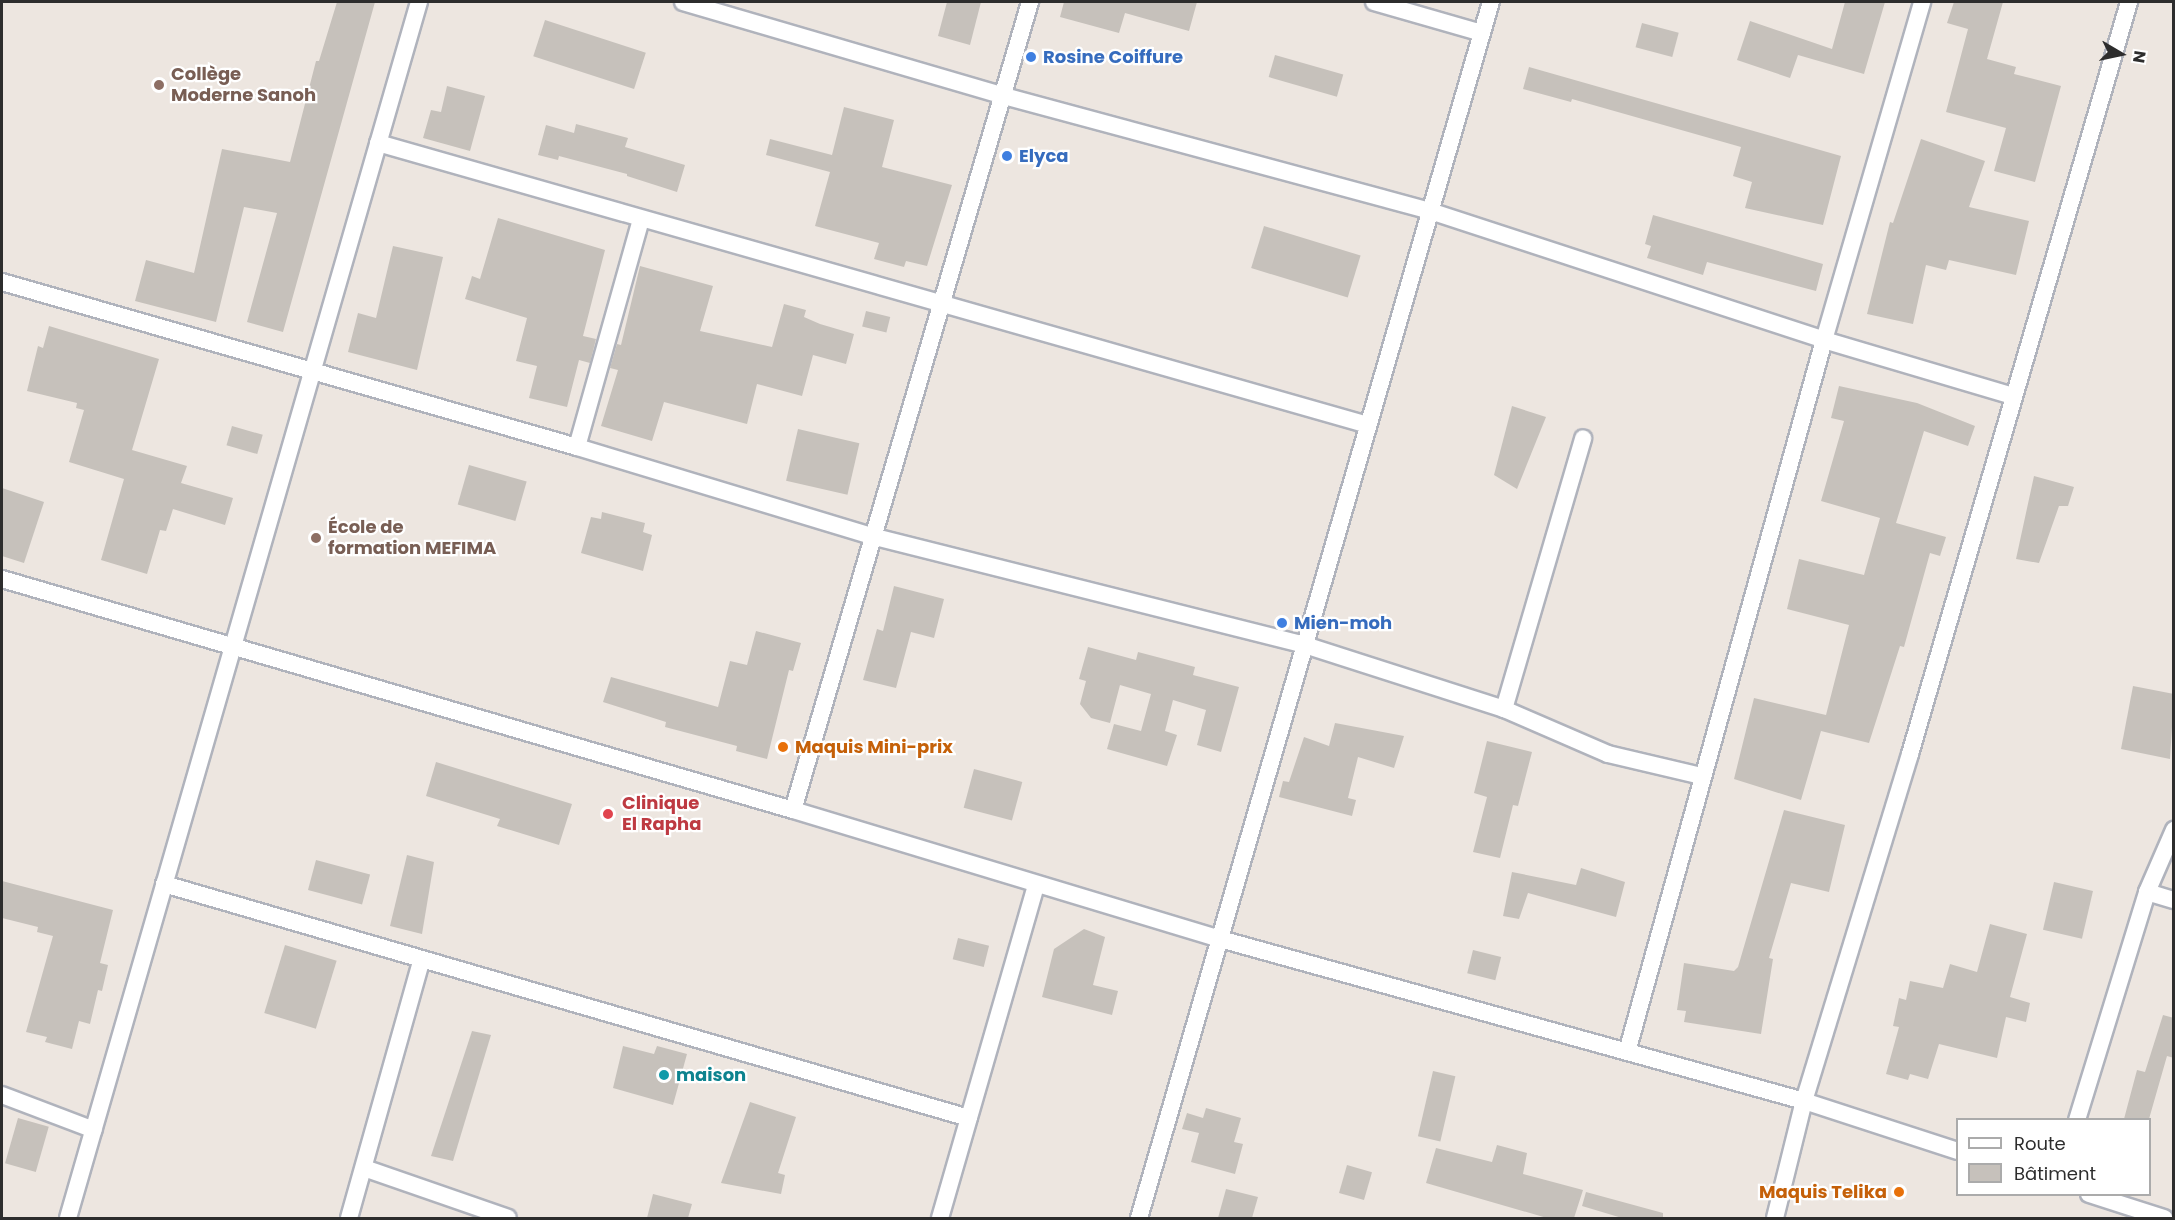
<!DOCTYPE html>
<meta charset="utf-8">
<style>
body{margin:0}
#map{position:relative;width:2175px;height:1220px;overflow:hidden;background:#ede6e0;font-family:Poppins,sans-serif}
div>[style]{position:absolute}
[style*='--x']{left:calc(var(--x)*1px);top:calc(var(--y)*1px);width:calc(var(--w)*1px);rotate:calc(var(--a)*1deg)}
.building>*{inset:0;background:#c6c1bb;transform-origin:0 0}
.roads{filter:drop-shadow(2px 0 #b0b3bc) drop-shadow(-2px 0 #b0b3bc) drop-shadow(0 2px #b0b3bc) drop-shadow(0 -2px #b0b3bc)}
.minor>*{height:16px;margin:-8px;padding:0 8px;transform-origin:8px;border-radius:8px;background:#fff}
.dots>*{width:16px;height:16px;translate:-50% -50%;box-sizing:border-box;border:3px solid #fff;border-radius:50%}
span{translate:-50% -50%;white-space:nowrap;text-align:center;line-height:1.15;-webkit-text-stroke:4.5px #fff;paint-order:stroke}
.shop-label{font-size:18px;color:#366cbe;font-weight:700}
.left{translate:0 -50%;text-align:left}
.education-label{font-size:18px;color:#785e54;font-weight:700}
.food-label{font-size:18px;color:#c56008;font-weight:700}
.right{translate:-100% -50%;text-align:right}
.health-label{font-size:18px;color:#be3a42;font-weight:700}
.culture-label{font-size:18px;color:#0d838f;font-weight:700}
.frame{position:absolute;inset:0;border:3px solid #2d2d2d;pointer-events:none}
.legend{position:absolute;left:1956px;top:1118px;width:195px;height:78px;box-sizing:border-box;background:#fff;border:2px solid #ababab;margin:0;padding:8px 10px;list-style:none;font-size:18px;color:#2d2d2d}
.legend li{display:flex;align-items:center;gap:12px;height:30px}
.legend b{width:30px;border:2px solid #ababab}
.north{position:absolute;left:2091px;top:24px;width:60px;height:60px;-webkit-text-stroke:4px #fff;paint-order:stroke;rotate:99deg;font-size:16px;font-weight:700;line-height:24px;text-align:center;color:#2d2d2d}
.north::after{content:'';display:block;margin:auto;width:21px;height:27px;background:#2d2d2d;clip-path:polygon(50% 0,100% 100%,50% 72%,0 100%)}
</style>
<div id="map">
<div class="building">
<i style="clip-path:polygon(337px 2px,375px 2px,283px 332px,247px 322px,277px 213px,244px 207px,216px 322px,135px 301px,146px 260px,194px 273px,222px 149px,290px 162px,316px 61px,319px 61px)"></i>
<i style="clip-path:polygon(947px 2px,981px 2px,970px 45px,938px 36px)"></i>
<i style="clip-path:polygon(1064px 2px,1197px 2px,1189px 31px,1125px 13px,1119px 33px,1060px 17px)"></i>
<i style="clip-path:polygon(1845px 2px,1885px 2px,1864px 74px,1798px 55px,1790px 78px,1737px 60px,1750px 21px,1832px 49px)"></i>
<i style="clip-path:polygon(1954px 2px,2003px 2px,1987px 59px,2016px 67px,2014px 74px,2061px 86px,2035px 182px,1994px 171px,2006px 128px,1946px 112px,1968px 29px,1947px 23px)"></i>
<i style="left:545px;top:20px;width:106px;height:38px;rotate:18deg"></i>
<i style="left:1642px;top:23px;width:38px;height:25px;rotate:15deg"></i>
<i style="left:1275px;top:55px;width:71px;height:23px;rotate:16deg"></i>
<i style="clip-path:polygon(1529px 67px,1841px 156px,1823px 225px,1745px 208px,1752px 182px,1733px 176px,1741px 147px,1572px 99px,1571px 102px,1523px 89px)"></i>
<i style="clip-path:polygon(447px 86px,485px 96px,470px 151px,423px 138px,431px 110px,441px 112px)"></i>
<i style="clip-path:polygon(844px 107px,894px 120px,882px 167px,952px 185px,927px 266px,906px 261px,904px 267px,874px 259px,879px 243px,815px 226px,830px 172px,766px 155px,770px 139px,832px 155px)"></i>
<i style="clip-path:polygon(576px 124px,628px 138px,625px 147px,685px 165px,677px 192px,627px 176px,627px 174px,559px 156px,558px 160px,538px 155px,546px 125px,574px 133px)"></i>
<i style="clip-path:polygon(1921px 139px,1985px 161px,1969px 207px,2029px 221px,2016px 275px,1949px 260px,1946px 270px,1926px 265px,1913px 324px,1867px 314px,1890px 222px,1893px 223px)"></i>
<i style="clip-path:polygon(1653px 215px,1823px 264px,1816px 291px,1707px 262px,1703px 275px,1647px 258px,1651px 246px,1645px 244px)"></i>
<i style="clip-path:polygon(498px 218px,605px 250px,583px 336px,596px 339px,590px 363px,579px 360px,567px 407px,529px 398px,537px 366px,516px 361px,527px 318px,465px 299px,472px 276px,480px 279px)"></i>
<i style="left:1264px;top:226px;width:101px;height:44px;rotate:17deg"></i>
<i style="clip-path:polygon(393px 246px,443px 257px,417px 370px,348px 352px,358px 313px,376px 318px)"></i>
<i style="clip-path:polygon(640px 266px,713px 286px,700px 331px,772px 347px,784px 304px,806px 310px,804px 317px,820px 324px,854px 334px,846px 364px,813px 355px,802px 396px,757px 384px,747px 424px,664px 402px,652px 441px,601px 426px,618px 370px,610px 368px,617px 344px,621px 345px)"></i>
<i style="left:866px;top:311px;width:25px;height:16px;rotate:14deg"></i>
<i style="clip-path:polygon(49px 326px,159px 359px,132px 450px,187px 466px,181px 483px,233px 498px,225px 525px,173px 509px,166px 531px,160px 530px,147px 574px,101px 560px,124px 479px,69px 462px,84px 410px,76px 408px,77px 403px,27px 391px,38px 346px,43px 348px)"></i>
<i style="clip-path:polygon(1839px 386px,1917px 403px,1975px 426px,1968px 446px,1924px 431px,1896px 523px,1946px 537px,1940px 556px,1930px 553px,1904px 647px,1900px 646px,1869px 743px,1821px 731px,1801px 800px,1734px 779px,1754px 698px,1826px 715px,1849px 625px,1787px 609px,1799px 559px,1864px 575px,1880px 518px,1821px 501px,1844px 421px,1831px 418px)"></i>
<i style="clip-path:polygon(1512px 406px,1546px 417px,1517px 489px,1494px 475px)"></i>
<i style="left:232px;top:426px;width:32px;height:20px;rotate:16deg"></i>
<i style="left:798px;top:429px;width:63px;height:53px;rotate:13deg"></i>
<i style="left:469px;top:465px;width:60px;height:41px;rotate:16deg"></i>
<i style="clip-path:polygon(2034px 476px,2074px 487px,2068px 506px,2059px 506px,2039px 563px,2016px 559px)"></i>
<i style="clip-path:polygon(2px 488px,44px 502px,24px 563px,2px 556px)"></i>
<i style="clip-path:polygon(602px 512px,645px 523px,643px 532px,652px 535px,643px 571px,581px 553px,591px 517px,601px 519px)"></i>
<i style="clip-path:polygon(894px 586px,944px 599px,934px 638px,911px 632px,896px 688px,863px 680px,877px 629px,883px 631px)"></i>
<i style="clip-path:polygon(756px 631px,801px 643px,793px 671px,789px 670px,767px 759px,736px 751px,737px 746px,665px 727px,666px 722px,603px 702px,611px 677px,718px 707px,730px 661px,747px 665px)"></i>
<i style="clip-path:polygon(1088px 647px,1136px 660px,1138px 652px,1195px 667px,1193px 675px,1239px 687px,1221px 752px,1197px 745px,1206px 710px,1173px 700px,1165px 731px,1177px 735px,1167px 766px,1107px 749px,1114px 724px,1141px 731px,1151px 694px,1120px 685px,1110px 723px,1091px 718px,1080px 704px,1086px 681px,1079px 679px)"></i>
<i style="clip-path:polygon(2133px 686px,2174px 694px,2170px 759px,2121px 749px)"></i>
<i style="clip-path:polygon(1335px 723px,1404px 736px,1394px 768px,1358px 757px,1348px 798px,1356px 800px,1352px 816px,1279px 797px,1283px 781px,1289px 782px,1304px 737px,1329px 746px)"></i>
<i style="clip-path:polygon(1487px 741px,1532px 752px,1518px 806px,1513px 805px,1500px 858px,1473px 852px,1487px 797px,1474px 793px)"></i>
<i style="clip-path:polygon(436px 762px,572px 804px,559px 845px,497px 826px,500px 819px,426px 796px)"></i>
<i style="left:974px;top:769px;width:50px;height:40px;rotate:15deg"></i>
<i style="clip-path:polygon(1784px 810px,1845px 825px,1829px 892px,1791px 883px,1769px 958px,1773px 959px,1761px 1034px,1684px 1022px,1686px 1011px,1677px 1010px,1684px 963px,1734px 971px,1738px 967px)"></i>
<i style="clip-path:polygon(407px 855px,434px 862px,422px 934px,390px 926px)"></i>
<i style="left:316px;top:860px;width:56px;height:31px;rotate:15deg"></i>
<i style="clip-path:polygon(1581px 868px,1625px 882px,1616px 917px,1528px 893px,1519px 919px,1503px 916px,1512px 872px,1576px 885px)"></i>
<i style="clip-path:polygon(2px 881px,113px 910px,100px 963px,108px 965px,102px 991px,98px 990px,90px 1024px,79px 1021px,72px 1049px,45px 1042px,47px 1037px,26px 1032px,53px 936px,37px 932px,38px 927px,2px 918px)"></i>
<i style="left:2054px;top:882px;width:40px;height:49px;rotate:13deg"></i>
<i style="clip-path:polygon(1990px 924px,2027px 934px,2010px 997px,2030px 1003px,2026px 1022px,2006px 1017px,1997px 1058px,1939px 1044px,1928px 1079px,1910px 1074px,1908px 1080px,1886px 1074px,1899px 1027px,1893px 1026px,1899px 998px,1906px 1000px,1910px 981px,1943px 988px,1950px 964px,1977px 972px)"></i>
<i style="clip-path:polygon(1084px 929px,1105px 937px,1093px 985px,1118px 991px,1112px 1015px,1042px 997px,1054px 949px)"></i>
<i style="left:958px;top:938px;width:32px;height:22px;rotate:14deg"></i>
<i style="left:285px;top:945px;width:54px;height:71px;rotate:17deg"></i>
<i style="left:1473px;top:950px;width:29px;height:24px;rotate:14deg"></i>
<i style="clip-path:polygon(2163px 1015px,2174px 1018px,2174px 1058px,2167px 1056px,2149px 1119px,2124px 1119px,2137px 1070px,2145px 1072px)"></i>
<i style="clip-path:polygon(472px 1031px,491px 1035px,453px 1161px,431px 1156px)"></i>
<i style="clip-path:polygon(623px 1046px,654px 1054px,657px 1046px,687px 1054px,673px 1105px,613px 1088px)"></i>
<i style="left:1433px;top:1071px;width:23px;height:67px;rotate:13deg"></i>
<i style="clip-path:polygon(750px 1102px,796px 1117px,778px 1173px,785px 1175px,781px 1194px,721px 1183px)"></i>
<i style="clip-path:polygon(1206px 1108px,1241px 1118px,1234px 1142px,1243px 1144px,1235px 1174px,1191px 1162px,1199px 1133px,1182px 1129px,1187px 1113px,1203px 1118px)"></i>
<i style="left:18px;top:1118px;width:32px;height:47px;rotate:16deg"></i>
<i style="clip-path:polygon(1497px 1145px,1527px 1153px,1523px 1174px,1583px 1190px,1574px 1218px,1547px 1218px,1426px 1183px,1436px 1148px,1492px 1162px)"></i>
<i style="left:1347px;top:1165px;width:26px;height:29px;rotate:16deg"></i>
<i style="clip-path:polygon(1226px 1189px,1258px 1197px,1252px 1218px,1218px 1218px)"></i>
<i style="clip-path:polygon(1586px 1192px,1663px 1213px,1663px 1218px,1622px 1218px,1582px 1206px)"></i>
<i style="clip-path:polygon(653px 1194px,692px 1204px,688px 1218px,647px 1218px)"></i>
</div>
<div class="roads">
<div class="minor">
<i style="--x:683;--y:2;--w:334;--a:16.3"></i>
<i style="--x:1004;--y:96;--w:441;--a:15.1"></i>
<i style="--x:1430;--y:211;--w:415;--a:18.1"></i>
<i style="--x:1824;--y:340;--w:197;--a:16.5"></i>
<i style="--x:1374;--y:2;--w:112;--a:16"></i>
<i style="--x:378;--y:143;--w:1029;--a:15.9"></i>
<i style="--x:2;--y:282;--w:598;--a:16.01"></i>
<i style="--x:577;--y:447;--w:307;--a:16.8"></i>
<i style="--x:871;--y:536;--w:447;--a:14.1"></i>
<i style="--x:1305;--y:645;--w:209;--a:17.8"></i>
<i style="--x:1504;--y:709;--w:113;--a:23.4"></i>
<i style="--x:1608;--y:754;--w:96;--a:13.3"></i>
<i style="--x:577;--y:447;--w:237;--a:-74.3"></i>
<i style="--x:2;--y:579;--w:824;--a:16.28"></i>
<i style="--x:793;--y:810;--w:446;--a:16.8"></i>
<i style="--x:1220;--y:939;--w:606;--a:15.5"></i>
<i style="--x:1804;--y:1101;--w:162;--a:18"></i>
<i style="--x:1504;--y:709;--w:282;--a:-73.7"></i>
<i style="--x:793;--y:810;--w:842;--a:-73.65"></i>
<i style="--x:164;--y:884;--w:838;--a:16.21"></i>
<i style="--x:2147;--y:892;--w:28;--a:17"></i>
<i style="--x:1627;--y:1052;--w:739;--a:-74.53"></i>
<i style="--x:1824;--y:340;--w:352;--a:-73.8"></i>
<i style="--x:2;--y:1095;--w:98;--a:20.8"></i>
<i style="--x:2077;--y:1120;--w:239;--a:-72.9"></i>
<i style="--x:2147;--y:892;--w:68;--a:-66.5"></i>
<i style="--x:364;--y:1168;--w:152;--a:19.1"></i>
<i style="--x:2089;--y:1194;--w:79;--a:17.7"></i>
<i style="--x:68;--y:1218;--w:1266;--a:-73.9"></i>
<i style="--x:349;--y:1218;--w:269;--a:-74.3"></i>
<i style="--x:940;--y:1218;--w:347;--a:-73.9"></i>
<i style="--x:1139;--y:1218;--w:1266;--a:-73.86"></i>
<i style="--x:1775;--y:1218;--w:121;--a:-76.1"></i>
<i style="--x:1804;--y:1101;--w:363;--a:-73"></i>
<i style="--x:1910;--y:754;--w:783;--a:-73.76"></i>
</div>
</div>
<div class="dots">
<i style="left:1031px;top:57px;background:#3f7fe0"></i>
<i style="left:159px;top:85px;background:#8d6e63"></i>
<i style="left:1007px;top:156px;background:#3f7fe0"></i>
<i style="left:316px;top:538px;background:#8d6e63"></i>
<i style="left:1282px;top:623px;background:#3f7fe0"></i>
<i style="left:783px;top:747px;background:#e8710a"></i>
<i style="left:608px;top:814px;background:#e0444e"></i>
<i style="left:664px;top:1075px;background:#0f9aa8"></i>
<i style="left:1899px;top:1192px;background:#e8710a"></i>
</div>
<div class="shop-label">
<span class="left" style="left:1043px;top:57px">Rosine Coiffure</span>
<span class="left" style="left:1019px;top:156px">Elyca</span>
<span class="left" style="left:1294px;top:623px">Mien-moh</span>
</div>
<div class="education-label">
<span class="left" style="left:171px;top:85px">Collège<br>Moderne Sanoh</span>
<span class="left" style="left:328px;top:538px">École de<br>formation MEFIMA</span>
</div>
<div class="food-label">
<span class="left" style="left:795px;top:747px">Maquis Mini-prix</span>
<span class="right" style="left:1887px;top:1192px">Maquis Telika</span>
</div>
<div class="health-label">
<span class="left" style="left:622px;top:814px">Clinique<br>El Rapha</span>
</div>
<div class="culture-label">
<span class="left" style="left:676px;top:1075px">maison</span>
</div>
<div class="frame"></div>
<ul class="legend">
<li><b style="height:8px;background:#fff"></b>Route</li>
<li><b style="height:16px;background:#c6c1bb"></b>Bâtiment</li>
</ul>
<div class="north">N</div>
</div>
